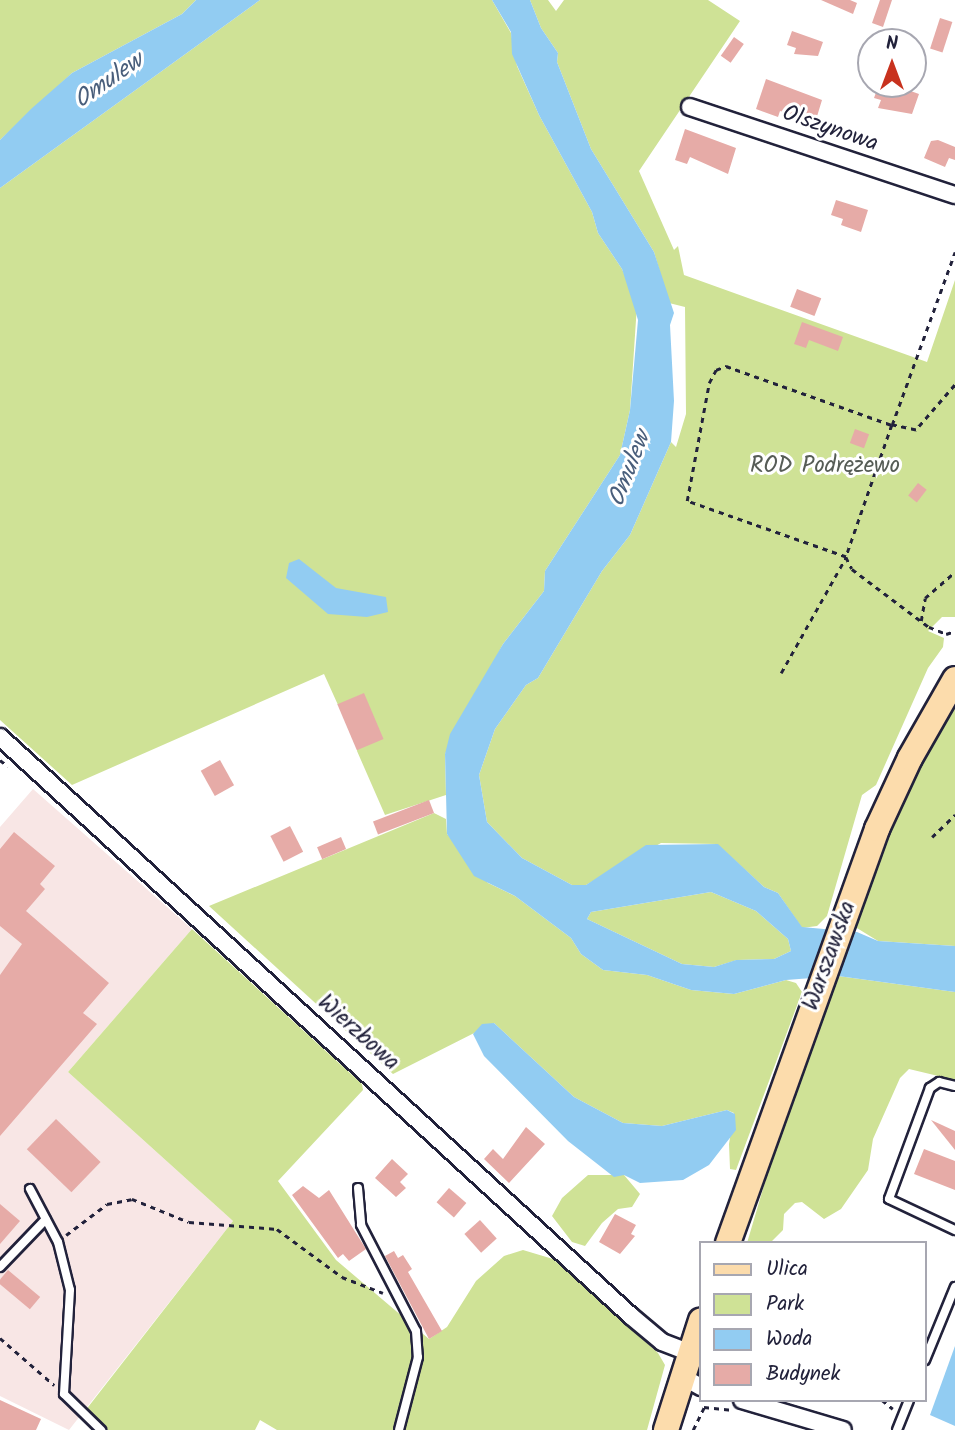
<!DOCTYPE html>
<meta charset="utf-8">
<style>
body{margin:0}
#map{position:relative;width:955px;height:1430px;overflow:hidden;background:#fff;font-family:Kalam,sans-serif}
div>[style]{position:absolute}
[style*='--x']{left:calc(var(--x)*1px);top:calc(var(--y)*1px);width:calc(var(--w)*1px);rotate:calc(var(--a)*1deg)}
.built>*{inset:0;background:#f8e6e5}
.green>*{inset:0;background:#cfe296}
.water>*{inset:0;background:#92ccf2}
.building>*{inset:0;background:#e6aba7;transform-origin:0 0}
.path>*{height:2.5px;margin-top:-1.25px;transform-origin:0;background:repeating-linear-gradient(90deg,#22223b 0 5px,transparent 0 10px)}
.roads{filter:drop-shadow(2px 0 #22223b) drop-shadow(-2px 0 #22223b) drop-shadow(0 2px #22223b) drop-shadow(0 -2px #22223b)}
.service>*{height:8px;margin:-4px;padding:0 4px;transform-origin:4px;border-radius:4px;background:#fff}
.minor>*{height:16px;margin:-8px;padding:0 8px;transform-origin:8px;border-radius:8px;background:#fff}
.primary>*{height:24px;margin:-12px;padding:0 12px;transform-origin:12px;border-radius:12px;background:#fcdcac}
span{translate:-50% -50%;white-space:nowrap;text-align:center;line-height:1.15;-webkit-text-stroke:6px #fff;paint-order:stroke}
.street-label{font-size:23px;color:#22223b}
.park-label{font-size:23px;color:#565c56}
.water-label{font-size:24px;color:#495e7b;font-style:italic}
.legend{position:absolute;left:699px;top:1241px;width:228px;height:161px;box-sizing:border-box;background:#fff;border:2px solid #a7a7b1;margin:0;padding:9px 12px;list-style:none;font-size:21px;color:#22223b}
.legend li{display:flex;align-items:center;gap:14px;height:35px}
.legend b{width:35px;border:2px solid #a7a7b1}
.north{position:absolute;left:857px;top:28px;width:70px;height:70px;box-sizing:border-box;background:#fff;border:2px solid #a7a7b1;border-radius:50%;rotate:0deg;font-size:19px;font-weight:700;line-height:28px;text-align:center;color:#22223b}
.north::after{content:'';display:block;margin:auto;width:24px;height:32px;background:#c8321e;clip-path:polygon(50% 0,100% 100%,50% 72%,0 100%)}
</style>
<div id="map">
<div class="built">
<i style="clip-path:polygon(33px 789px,192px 929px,68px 1072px,233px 1221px,69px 1430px,0 1396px,0 827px)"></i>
</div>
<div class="green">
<i style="clip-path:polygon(0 0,196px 0,182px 14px,72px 73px,0 140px)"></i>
<i style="clip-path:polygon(260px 0,492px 0,511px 33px,517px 66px,539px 115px,592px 212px,598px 233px,622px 269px,637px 305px,630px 410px,620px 455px,545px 571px,544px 591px,503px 644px,445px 754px,446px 795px,385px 815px,357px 751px,363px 694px,338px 705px,324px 674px,72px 785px,0 720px,0 188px)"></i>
<i style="clip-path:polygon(530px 0,548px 0,556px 11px,564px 0,708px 0,740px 21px,639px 171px,674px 250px,678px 246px,684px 275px,927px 362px,955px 280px,955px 617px,942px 617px,928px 631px,944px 638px,943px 647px,928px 668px,876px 785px,862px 795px,827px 916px,817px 926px,802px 928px,778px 893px,764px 887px,717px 844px,661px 843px,586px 885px,572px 885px,522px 858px,487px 822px,479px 775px,495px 729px,526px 685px,538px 678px,602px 571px,630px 535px,671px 442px,676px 447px,686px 414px,685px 307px,669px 303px,654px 252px,591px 149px,557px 62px,558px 53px,541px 28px)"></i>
<i style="clip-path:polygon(955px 702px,955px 946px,878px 941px,852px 925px,899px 810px)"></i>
<i style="clip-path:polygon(434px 813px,446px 819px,447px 834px,488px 883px,515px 896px,571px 938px,581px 954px,603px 970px,647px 975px,691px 990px,734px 994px,786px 980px,796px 983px,802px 992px,736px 1170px,730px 1169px,729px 1144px,734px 1113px,727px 1110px,662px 1126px,623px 1123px,574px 1097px,494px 1023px,393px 1074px,209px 906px)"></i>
<i style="clip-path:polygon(711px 892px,756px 911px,788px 939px,791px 951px,774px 959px,737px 960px,714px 967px,682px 964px,587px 919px,591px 912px)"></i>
<i style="clip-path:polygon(192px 929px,362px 1084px,363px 1090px,278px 1181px,336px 1260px,429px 1339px,447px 1327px,476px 1281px,504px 1256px,523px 1250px,553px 1259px,658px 1353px,665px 1365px,647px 1430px,277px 1430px,260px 1420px,255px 1430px,108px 1430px,85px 1411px,233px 1221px,68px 1072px)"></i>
<i style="clip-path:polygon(838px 976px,955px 992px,955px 1080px,909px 1069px,900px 1078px,873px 1139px,868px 1170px,841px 1209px,824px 1219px,802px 1202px,795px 1203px,784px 1214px,783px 1230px,770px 1243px,747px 1243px,792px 1091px)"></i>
<i style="clip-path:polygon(588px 1175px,624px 1175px,640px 1194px,632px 1207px,618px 1209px,602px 1223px,585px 1246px,572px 1242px,552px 1216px,562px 1198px)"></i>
</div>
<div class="water">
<i style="clip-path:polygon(196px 0,260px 0,0 188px,0 140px,31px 109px,72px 73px,182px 14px)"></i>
<i style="clip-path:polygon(evenodd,492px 0,530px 0,541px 28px,558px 53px,557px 62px,591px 149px,654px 252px,674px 313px,670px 325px,674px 401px,671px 442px,630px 535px,602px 571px,538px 678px,526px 685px,495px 729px,479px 775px,487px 822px,522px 858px,572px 885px,586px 885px,646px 845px,718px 844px,764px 887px,778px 893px,802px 927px,857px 932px,878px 941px,955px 946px,955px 992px,838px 976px,786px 980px,734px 994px,691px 990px,647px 975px,603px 970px,581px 954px,571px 938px,515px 896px,474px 876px,447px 834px,445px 754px,450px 734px,503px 644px,544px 591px,545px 571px,620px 455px,630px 410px,638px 320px,622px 269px,598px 233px,592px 212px,539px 115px,512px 54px,511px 32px,492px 0,711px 892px,756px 911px,788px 939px,791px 951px,774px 959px,736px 960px,714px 967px,682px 964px,587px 919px,591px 912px,711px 892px)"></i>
<i style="clip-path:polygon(299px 559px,336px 588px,386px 597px,388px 612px,367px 617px,328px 614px,286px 578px,289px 563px)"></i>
<i style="clip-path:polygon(494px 1023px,574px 1097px,623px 1123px,662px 1126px,727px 1110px,735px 1114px,736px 1130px,709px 1165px,683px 1180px,640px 1183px,624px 1175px,614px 1177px,568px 1141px,484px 1056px,473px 1034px,482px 1024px)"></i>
<i style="clip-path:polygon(955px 1346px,955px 1426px,930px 1415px)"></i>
</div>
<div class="building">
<i style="clip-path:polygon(821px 0,850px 0,857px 3px,853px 14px)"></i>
<i style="clip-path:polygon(880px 0,892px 0,883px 27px,872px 23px)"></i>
<i style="left:940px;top:18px;width:13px;height:32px;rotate:18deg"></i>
<i style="clip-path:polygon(792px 31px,823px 42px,818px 56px,794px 54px,796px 48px,787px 45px)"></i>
<i style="left:734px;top:37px;width:12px;height:23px;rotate:35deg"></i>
<i style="clip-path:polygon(766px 79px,822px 100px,815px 123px,780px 111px,778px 117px,756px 109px)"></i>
<i style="clip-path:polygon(879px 84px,907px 84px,905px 89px,919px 94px,912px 114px,878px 108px,881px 100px,874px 98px)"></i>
<i style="clip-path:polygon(685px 129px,736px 148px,728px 174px,690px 157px,687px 164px,675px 160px)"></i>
<i style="clip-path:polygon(938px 140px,955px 147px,955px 160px,949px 158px,945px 167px,924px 158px,931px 141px)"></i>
<i style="clip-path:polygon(836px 200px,868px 210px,861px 232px,841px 225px,843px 219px,831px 215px)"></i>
<i style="left:797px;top:289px;width:26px;height:19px;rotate:21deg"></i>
<i style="clip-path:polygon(802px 322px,843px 337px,838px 351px,809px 340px,806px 348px,794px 344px)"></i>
<i style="left:855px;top:429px;width:15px;height:15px;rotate:20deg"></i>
<i style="left:918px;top:483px;width:11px;height:16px;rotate:38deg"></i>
<i style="left:364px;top:693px;width:50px;height:29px;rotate:67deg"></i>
<i style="left:220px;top:760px;width:29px;height:22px;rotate:61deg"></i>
<i style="left:429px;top:800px;width:14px;height:60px;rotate:69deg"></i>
<i style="left:290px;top:826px;width:29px;height:22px;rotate:63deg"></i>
<i style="clip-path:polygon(14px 832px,55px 866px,40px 884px,45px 889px,26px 911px,109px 983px,83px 1013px,97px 1024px,0 1136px,0 975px,22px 944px,0 926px,0 849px)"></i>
<i style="left:341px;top:837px;width:13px;height:26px;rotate:67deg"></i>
<i style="left:56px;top:1119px;width:62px;height:42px;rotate:44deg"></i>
<i style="clip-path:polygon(931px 1120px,955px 1131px,955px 1150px)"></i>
<i style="clip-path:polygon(526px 1127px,545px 1144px,509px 1183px,484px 1159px,493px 1149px,503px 1159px)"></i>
<i style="clip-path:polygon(924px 1149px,955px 1161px,955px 1190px,914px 1174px)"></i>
<i style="clip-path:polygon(392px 1159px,408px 1174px,400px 1182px,406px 1188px,396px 1197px,375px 1178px)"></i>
<i style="clip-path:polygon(303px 1186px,319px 1198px,329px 1190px,366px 1249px,349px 1261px,343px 1254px,338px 1258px,292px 1195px)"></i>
<i style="left:449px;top:1188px;width:23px;height:19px;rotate:41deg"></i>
<i style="clip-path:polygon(0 1204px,20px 1221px,0 1244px)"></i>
<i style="clip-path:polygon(615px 1214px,636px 1225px,631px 1234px,635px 1236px,620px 1254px,599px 1242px)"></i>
<i style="left:480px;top:1220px;width:25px;height:21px;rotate:48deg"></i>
<i style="clip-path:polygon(394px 1251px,398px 1258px,403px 1255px,412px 1269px,408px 1272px,442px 1331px,429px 1339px,385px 1256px)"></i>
<i style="left:8px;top:1270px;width:42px;height:16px;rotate:40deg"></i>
<i style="clip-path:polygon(0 1400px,41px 1419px,36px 1430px,0 1430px)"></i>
</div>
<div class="path">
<i style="--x:955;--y:385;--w:60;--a:130.9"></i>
<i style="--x:916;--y:430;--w:25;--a:-168"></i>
<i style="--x:892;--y:425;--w:140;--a:109.2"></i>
<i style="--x:846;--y:557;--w:13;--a:63"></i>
<i style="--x:852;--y:569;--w:96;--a:37"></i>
<i style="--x:929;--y:627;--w:18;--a:22"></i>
<i style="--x:946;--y:634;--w:9;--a:-18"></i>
<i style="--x:921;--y:621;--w:23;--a:-80"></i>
<i style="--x:925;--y:598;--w:40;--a:-41"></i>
<i style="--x:781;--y:673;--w:133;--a:-60.7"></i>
<i style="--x:846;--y:557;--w:169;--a:-160.6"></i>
<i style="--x:687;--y:501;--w:120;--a:-79.4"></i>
<i style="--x:709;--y:383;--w:15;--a:-62"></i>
<i style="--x:716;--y:370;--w:11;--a:-22"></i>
<i style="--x:726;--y:366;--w:176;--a:19.6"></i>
<i style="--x:892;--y:425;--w:184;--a:-70"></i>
<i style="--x:0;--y:760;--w:10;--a:37"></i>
<i style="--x:932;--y:837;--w:32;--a:-44"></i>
<i style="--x:66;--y:1235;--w:51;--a:-37.1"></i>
<i style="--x:107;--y:1204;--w:25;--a:-11"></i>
<i style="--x:132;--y:1199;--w:61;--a:22"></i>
<i style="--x:189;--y:1222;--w:88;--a:4.5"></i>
<i style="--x:277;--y:1229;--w:81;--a:36.4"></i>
<i style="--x:342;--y:1277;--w:44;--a:21.3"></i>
<i style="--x:0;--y:1338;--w:72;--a:41"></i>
<i style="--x:882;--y:1400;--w:14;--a:39"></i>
<i style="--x:693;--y:1430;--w:25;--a:-64"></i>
<i style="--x:704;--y:1407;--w:27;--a:6"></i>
</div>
<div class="roads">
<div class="service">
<i style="--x:955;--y:1086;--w:16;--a:-166"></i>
<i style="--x:939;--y:1082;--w:11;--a:146"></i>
<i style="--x:930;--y:1088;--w:118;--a:110.3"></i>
<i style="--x:889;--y:1199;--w:73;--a:25.2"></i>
<i style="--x:358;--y:1188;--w:37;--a:85"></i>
<i style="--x:361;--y:1225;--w:119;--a:62.6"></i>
<i style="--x:416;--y:1331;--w:26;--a:86"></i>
<i style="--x:418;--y:1357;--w:75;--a:104.6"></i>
<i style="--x:30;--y:1189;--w:60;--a:62.2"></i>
<i style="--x:58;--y:1242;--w:49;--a:76"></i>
<i style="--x:70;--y:1290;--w:104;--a:93.3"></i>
<i style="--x:64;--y:1394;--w:52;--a:44.2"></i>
<i style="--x:0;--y:1267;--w:66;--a:-46.2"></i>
<i style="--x:925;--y:1360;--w:79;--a:-67.7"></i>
<i style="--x:897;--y:1430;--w:32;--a:-68"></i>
</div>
<div class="minor">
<i style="--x:690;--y:107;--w:279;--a:18.4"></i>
<i style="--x:0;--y:737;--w:856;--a:42.54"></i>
<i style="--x:631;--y:1316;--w:40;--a:40"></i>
<i style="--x:662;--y:1342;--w:30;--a:21"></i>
<i style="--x:683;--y:1377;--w:21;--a:29"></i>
<i style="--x:742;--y:1400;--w:105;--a:16.5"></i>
</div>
<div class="primary">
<i style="--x:728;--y:1243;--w:440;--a:-70.2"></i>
<i style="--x:877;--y:829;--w:78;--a:-65.1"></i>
<i style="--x:910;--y:758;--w:91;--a:-60.3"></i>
<i style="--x:666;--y:1430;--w:115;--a:-72.3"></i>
</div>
</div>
<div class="street-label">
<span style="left:830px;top:129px;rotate:19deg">Olszynowa</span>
<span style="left:830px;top:956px;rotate:-70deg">Warszawska</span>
<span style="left:358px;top:1033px;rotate:42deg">Wierzbowa</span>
</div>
<div class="park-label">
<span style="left:825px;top:466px">ROD Podrężewo</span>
</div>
<div class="water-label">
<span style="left:109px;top:81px;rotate:-35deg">Omulew</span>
<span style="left:630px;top:469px;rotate:-69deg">Omulew</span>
</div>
<ul class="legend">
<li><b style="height:9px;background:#fcdcac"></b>Ulica</li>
<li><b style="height:19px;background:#cfe296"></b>Park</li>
<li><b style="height:19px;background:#92ccf2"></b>Woda</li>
<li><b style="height:19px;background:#e6aba7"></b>Budynek</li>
</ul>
<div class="north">N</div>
</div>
